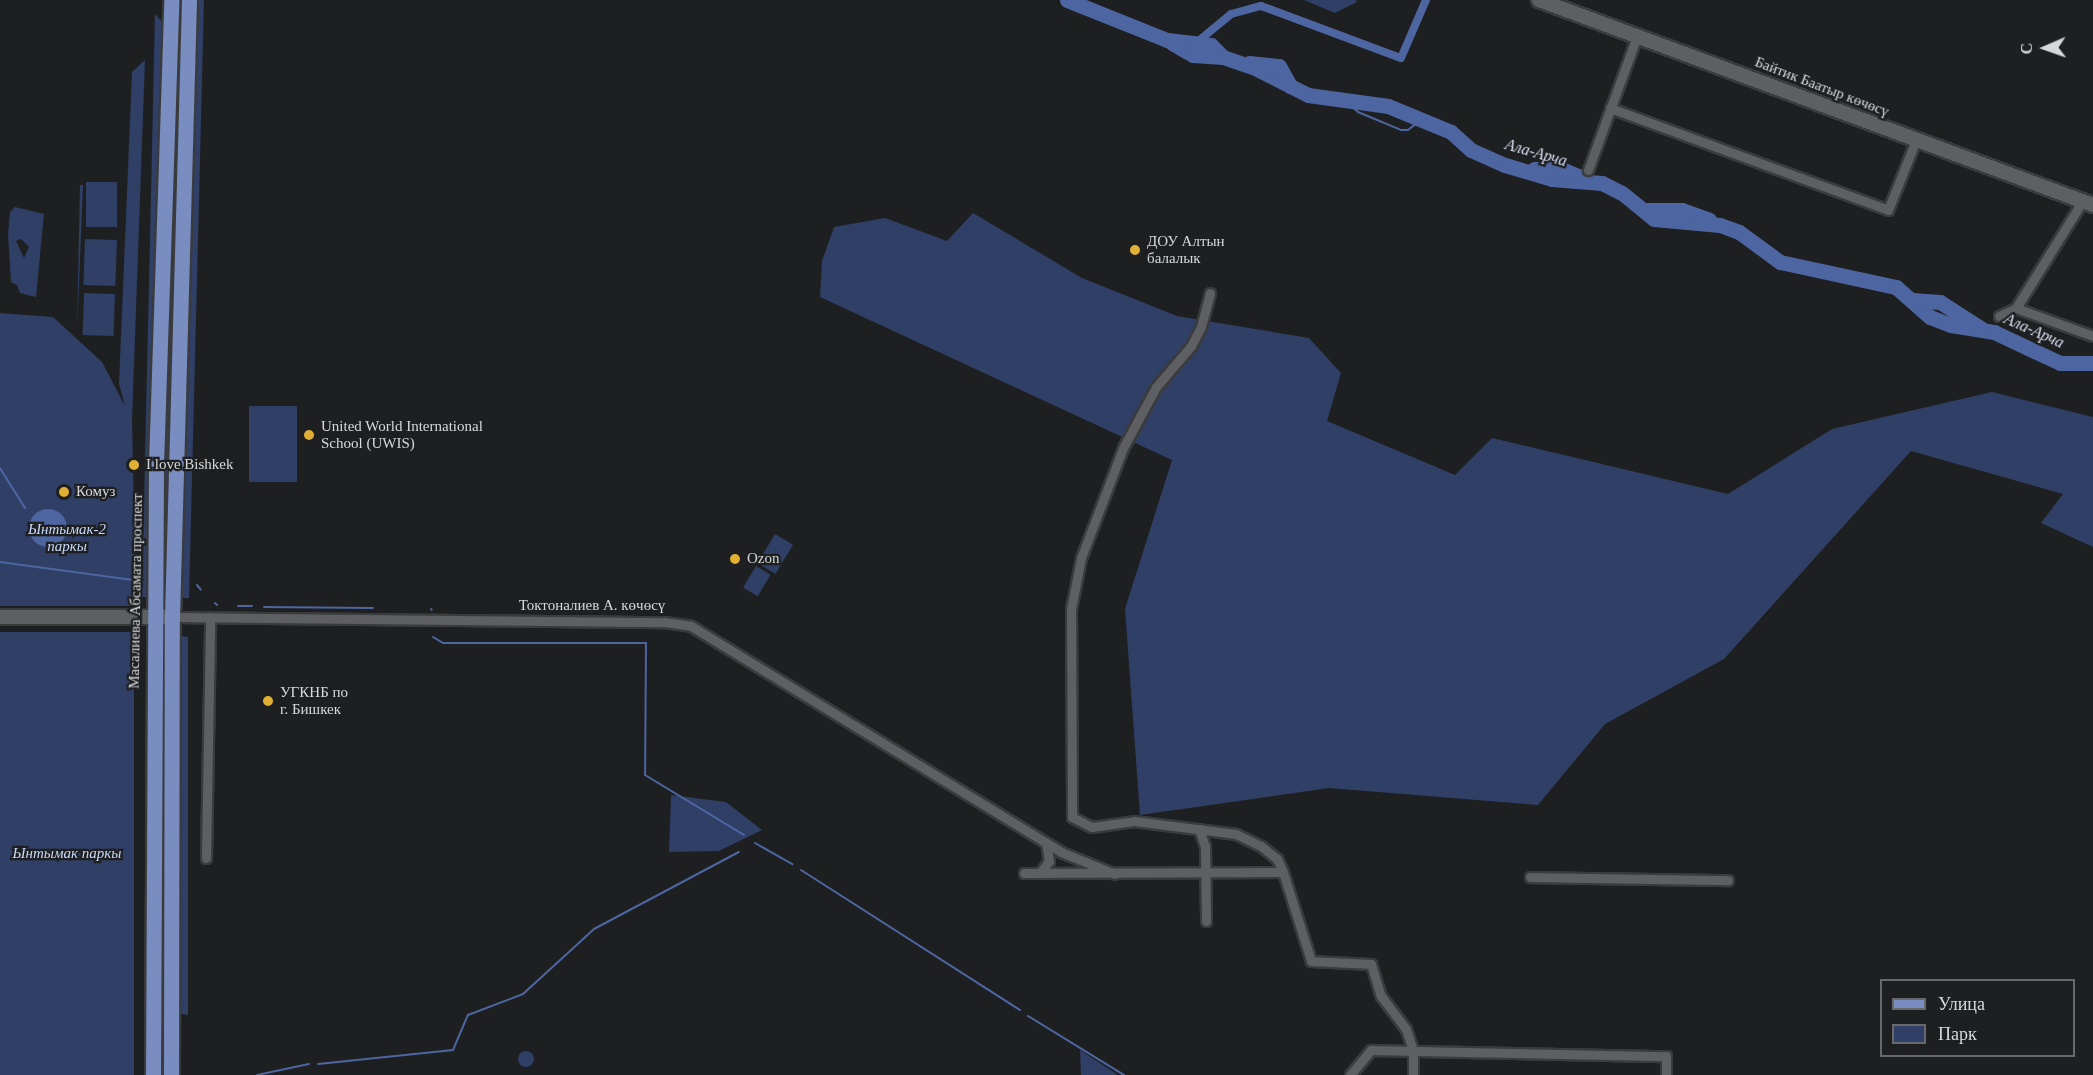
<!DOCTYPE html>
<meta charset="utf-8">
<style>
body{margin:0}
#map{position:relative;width:2093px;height:1075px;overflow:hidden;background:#1e1f21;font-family:"Times New Roman",serif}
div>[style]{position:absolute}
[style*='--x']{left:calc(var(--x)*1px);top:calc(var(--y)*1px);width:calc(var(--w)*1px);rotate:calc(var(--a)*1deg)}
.green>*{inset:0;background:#2f3f66;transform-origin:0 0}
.round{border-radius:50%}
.water>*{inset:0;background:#4d65a1}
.stream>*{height:2px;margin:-1px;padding:0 1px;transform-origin:1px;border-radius:1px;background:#4d65a1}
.canal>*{height:8px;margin:-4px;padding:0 4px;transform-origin:4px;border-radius:4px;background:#4d65a1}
.river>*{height:15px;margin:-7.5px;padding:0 7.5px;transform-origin:7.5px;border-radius:7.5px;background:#4d65a1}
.roads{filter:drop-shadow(2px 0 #3a3b3d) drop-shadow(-2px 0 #3a3b3d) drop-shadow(0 2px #3a3b3d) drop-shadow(0 -2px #3a3b3d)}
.minor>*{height:9px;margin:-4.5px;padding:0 4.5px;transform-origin:4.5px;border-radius:4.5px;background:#5e5f62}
.secondary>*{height:14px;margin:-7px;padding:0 7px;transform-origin:7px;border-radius:7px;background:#5e5f62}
.primary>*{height:15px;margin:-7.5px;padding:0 7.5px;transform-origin:7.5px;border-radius:7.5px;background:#798dc0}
.dots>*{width:16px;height:16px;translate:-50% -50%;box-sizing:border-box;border:3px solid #1e1f21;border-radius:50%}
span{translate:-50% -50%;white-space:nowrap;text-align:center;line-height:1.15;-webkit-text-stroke:4.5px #1e1f21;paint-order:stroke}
.street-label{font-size:15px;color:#d7d8da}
.poi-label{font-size:15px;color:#d7d8da}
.left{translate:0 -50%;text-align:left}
.park-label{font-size:15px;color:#c8d8fb;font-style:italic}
.water-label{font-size:16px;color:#d7dff1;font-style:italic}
.legend{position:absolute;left:1880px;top:979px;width:195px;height:78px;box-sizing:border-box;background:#1e1f21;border:2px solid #68696b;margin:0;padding:8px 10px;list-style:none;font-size:18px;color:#d7d8da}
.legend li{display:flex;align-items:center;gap:12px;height:30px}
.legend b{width:30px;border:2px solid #68696b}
.north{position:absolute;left:2015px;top:18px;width:60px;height:60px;-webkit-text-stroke:4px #1e1f21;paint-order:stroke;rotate:268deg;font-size:16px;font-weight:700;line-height:24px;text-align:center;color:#d7d8da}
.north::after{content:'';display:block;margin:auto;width:21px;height:27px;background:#d7d8da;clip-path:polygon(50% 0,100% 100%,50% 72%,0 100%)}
</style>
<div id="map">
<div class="green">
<i style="clip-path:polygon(177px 0,182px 0,165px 596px,161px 596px)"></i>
<i style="clip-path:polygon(197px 0,204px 0,189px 598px,180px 598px)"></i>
<i style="clip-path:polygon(1304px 0,1355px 0,1357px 2px,1335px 13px)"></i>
<i style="clip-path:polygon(155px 14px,163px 23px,146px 597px,142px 597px)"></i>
<i style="clip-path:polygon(145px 60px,132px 420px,136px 606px,0 606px,0 313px,53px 317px,102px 362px,125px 406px,119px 384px,132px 72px)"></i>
<i style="left:86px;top:182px;width:31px;height:45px"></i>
<i style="clip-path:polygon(80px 185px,83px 185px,77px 331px)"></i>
<i style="clip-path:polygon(evenodd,15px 207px,44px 214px,36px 297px,20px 293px,17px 285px,11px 282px,8px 234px,10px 212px,15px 207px,21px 239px,29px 247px,24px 258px,16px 241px,21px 239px)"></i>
<i style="clip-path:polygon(973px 213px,1082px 278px,1177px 316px,1309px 338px,1341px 373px,1327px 421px,1455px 475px,1492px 438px,1728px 494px,1832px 429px,1992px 392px,2093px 417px,2093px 547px,2041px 523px,2063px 494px,1911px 451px,1724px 659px,1605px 724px,1538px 805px,1329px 788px,1140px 815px,1125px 609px,1172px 460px,820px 297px,822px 261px,834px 227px,885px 218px,947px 241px)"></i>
<i style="left:85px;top:239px;width:32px;height:46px;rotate:2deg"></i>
<i style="left:84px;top:293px;width:31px;height:42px;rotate:2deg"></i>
<i style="left:249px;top:406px;width:48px;height:76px"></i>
<i style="left:775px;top:534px;width:21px;height:34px;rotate:31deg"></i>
<i style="left:756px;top:566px;width:17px;height:25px;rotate:31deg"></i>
<i style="left:0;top:632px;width:134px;height:443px"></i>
<i style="clip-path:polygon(179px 636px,188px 637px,188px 1015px,181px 1014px,178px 999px)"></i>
<i style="clip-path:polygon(163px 639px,167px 641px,163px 951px,158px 951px)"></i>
<i style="clip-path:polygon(671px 795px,726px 802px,762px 830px,719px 851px,669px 852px)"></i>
<i style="clip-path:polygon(158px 968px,163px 968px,164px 1075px,160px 1075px)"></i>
<i style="clip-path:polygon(1080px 1050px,1118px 1075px,1081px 1075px)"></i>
<i class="round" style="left:518px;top:1051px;width:16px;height:16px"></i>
</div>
<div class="water">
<i class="round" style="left:29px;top:509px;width:38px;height:38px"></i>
</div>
<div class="stream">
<i style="--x:1345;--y:101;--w:17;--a:40"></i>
<i style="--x:1358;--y:112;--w:47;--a:22.7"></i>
<i style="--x:1401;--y:130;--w:7;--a:0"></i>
<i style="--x:1408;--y:130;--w:16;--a:-38"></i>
<i style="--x:1937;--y:320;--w:28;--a:-4"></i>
<i style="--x:0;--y:468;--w:47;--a:58"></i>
<i style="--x:0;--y:562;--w:134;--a:7.7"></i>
<i style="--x:197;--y:585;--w:6;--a:51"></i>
<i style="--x:215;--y:603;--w:3;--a:45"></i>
<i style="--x:238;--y:606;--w:14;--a:0"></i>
<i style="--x:264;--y:607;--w:109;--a:0.5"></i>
<i style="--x:431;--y:609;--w:1;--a:45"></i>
<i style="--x:433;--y:637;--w:12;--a:31"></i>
<i style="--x:443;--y:643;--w:203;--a:0"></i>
<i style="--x:646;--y:643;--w:132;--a:90.4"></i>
<i style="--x:645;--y:775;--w:116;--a:31.2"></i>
<i style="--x:755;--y:843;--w:43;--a:29.6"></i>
<i style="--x:801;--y:870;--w:260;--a:32.6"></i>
<i style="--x:1028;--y:1016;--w:113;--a:31.6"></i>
<i style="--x:318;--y:1064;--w:136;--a:-5.9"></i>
<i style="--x:453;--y:1050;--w:38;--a:-67"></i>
<i style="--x:468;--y:1015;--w:59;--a:-20.9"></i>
<i style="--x:523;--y:994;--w:96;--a:-42.5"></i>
<i style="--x:594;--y:929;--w:164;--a:-28"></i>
<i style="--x:257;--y:1075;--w:53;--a:-11.9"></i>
</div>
<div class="canal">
<i style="--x:1196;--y:43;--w:45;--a:-39.6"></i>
<i style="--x:1231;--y:14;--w:31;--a:-15"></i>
<i style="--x:1261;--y:6;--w:149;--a:20.4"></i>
<i style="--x:1401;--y:58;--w:63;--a:-66.7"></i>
</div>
<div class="river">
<i style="--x:1067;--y:0;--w:108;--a:21.8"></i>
<i style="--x:1167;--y:40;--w:44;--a:6.5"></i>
<i style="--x:1211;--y:45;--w:17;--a:45"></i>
<i style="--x:1223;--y:57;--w:36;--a:19"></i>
<i style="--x:1257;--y:69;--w:57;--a:27"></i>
<i style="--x:1308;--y:95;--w:81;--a:7.8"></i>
<i style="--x:1388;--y:106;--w:68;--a:22.4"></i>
<i style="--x:1451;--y:132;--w:27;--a:42"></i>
<i style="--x:1471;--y:150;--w:37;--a:24"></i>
<i style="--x:1505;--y:165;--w:49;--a:16.6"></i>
<i style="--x:1552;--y:179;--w:50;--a:4.6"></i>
<i style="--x:1602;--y:183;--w:22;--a:27"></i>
<i style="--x:1622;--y:193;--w:41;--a:39.1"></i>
<i style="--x:1654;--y:219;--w:66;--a:5.2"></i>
<i style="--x:1720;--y:225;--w:20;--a:20"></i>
<i style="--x:1739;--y:232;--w:51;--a:36.2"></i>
<i style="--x:1780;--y:262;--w:119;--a:12.2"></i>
<i style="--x:1896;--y:287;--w:45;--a:41.4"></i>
<i style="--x:1930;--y:317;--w:22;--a:21"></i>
<i style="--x:1951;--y:325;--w:44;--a:9.2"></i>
<i style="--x:1994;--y:332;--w:73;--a:25.2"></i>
<i style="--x:2060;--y:363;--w:33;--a:0"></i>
<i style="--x:1172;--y:43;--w:24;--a:30"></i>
<i style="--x:1193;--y:55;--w:30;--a:4"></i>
<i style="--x:1249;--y:63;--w:30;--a:6"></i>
<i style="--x:1279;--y:66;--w:23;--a:61"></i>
<i style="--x:1534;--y:169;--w:25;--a:-2"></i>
<i style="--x:1559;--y:168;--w:28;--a:23"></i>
<i style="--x:1644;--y:210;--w:38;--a:0"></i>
<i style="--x:1682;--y:210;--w:29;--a:20"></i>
<i style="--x:1912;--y:300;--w:28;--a:4"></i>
<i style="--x:1940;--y:302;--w:50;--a:32.7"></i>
</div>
<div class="roads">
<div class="minor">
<i style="--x:1610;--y:108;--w:296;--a:20.1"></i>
<i style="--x:1888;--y:210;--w:75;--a:-68.2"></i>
<i style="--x:1588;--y:170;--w:143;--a:-69.9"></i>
<i style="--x:1210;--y:293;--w:35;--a:105"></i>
<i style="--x:1201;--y:327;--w:21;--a:118"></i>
<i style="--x:1191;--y:346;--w:54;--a:130.5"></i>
<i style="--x:1156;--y:387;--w:69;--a:118.4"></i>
<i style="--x:1123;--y:448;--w:118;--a:110.9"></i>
<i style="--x:1081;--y:558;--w:52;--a:101.1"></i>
<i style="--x:1071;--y:609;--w:208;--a:89.7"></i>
<i style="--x:1072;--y:817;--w:22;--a:27"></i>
<i style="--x:1092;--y:827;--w:42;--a:-8.1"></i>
<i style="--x:1134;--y:821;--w:103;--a:7.3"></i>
<i style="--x:1236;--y:834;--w:28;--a:26"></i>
<i style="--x:1261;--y:846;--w:21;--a:39"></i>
<i style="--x:1277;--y:859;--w:14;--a:65"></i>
<i style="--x:1283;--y:872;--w:93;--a:72.5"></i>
<i style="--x:1311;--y:961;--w:60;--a:2.9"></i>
<i style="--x:1371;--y:964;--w:34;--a:73"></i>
<i style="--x:1381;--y:996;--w:41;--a:52.9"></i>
<i style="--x:1406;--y:1029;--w:23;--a:72"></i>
<i style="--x:1413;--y:1051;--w:24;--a:90"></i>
<i style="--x:2016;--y:308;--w:82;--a:20"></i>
<i style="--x:1999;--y:316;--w:19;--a:-25"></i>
<i style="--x:2016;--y:308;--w:125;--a:-58.1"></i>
<i style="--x:172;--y:617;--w:492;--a:0.6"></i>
<i style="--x:664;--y:622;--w:27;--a:8"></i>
<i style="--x:691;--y:626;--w:434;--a:31.4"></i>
<i style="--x:1061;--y:852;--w:58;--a:22.2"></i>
<i style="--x:1199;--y:829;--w:18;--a:71"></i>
<i style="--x:1205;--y:846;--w:75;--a:89.2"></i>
<i style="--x:206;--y:858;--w:241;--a:-89"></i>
<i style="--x:1024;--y:873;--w:259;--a:-0.2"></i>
<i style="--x:1040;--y:873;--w:15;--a:-53"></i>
<i style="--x:1049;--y:861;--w:18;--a:-99"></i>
<i style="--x:1530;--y:877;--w:198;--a:0.9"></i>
<i style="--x:1350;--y:1075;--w:33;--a:-50"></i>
<i style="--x:1371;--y:1050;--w:295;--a:1.2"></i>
<i style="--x:1666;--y:1056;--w:19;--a:90"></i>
</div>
<div class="secondary">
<i style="--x:1539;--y:0;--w:591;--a:20.31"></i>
<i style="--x:0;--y:617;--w:166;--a:0"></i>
</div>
<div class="primary">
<i style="--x:153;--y:1075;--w:611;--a:-89.72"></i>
<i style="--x:156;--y:464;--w:464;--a:-88.1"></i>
<i style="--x:171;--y:1075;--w:458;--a:-89.9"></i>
<i style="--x:172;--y:617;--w:617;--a:-88.42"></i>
</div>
</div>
<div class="dots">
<i style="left:1135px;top:250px;background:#e0b034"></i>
<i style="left:309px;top:435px;background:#e0b034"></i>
<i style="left:134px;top:465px;background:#e0b034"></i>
<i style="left:64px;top:492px;background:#e0b034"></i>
<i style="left:735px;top:559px;background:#e0b034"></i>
<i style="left:268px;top:701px;background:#e0b034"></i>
</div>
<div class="street-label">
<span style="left:1822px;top:87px;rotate:21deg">Байтик Баатыр көчөсү</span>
<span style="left:136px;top:591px;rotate:-89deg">Масалиева Абсамата проспект</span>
<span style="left:592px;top:606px">Токтоналиев А. көчөсү</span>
</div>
<div class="poi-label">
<span class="left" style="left:1147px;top:250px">ДОУ Алтын<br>балалык</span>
<span class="left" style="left:321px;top:435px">United World International<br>School (UWIS)</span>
<span class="left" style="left:146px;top:465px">I love Bishkek</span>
<span class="left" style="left:76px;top:492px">Комуз</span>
<span class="left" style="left:747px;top:559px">Ozon</span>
<span class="left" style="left:280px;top:701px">УГКНБ по<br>г. Бишкек</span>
</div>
<div class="park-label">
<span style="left:67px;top:538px">Ынтымак-2<br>паркы</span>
<span style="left:67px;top:854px">Ынтымак паркы</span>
</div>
<div class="water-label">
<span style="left:1536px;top:153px;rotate:16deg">Ала-Арча</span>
<span style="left:2034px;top:331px;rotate:24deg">Ала-Арча</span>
</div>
<ul class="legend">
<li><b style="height:8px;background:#798dc0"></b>Улица</li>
<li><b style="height:16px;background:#2f3f66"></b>Парк</li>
</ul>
<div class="north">С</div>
</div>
